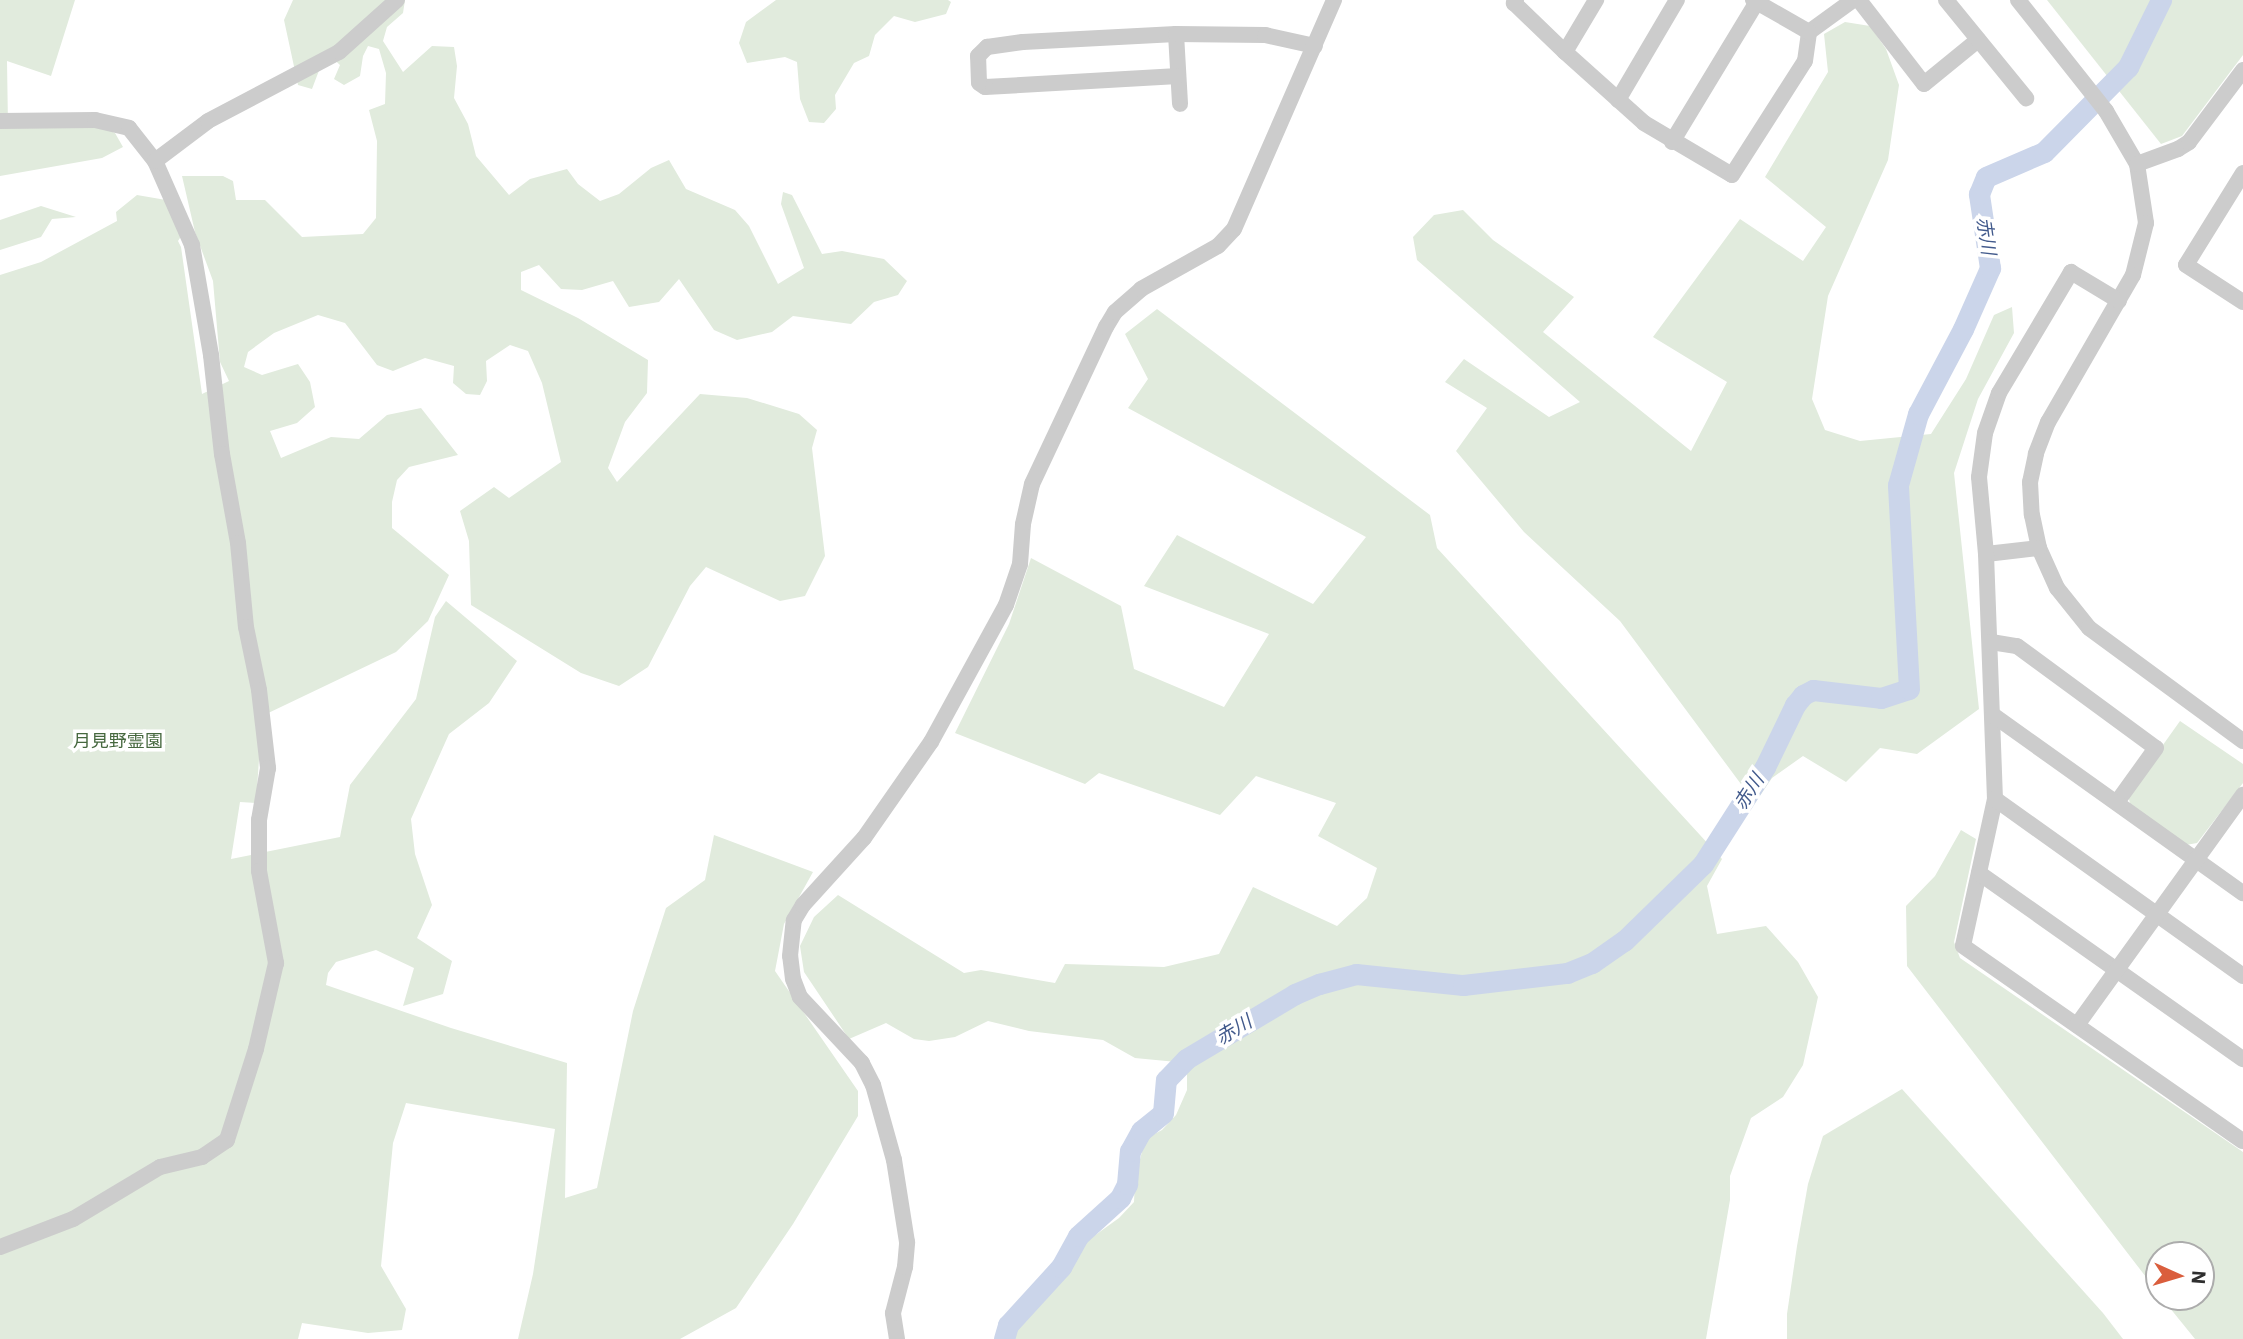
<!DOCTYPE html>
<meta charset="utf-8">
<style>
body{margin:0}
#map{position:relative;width:2243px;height:1339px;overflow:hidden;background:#fff;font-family:"IBM Plex Sans","Noto Sans JP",sans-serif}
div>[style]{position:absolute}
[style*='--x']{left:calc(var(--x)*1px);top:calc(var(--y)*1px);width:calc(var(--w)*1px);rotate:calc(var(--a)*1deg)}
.green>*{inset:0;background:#e1ebdd}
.river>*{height:21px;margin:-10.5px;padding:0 10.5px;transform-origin:10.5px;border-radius:10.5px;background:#cbd5ea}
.minor>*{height:16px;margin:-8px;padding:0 8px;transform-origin:8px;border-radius:8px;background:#ccc}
span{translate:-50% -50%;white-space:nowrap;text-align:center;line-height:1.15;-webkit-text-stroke:7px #fff;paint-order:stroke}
.park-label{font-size:18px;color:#46683f}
.water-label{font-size:19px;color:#425a8c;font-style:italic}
.north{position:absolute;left:2145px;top:1241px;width:70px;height:70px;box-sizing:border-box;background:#fff;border:2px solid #acacac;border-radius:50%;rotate:94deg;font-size:19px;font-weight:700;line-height:28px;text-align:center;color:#2f2f2f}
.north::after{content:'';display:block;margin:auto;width:24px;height:32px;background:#da5e3d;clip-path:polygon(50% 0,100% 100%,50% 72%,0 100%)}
</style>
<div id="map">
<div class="green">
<i style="clip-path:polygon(0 0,75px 0,51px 76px,7px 61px,8px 126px,98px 125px,115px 133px,123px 147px,102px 158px,0 176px)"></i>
<i style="clip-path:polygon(293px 0,405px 0,403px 13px,387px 27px,383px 41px,403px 72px,432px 46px,454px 47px,457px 66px,454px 98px,468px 124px,476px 156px,509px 195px,530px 179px,567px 169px,578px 184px,600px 201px,619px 194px,651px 168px,669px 160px,686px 189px,735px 210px,749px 226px,778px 284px,804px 268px,781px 204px,783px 192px,792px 195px,822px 254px,842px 251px,884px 259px,907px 281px,898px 295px,874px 302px,851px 324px,793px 316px,772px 332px,737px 340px,714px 330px,679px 279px,659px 302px,629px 307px,613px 281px,582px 290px,561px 289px,539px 265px,521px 272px,521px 290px,578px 318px,648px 360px,647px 393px,625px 422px,608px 468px,617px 482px,700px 394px,747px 398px,799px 414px,817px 430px,812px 448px,825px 556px,805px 596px,780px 601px,706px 567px,690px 586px,648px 667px,619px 686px,581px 673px,471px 605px,469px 541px,460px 511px,494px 487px,509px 498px,561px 462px,542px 383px,528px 351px,510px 345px,486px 361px,487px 381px,480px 395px,466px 394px,453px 383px,454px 366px,425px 358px,393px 371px,377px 365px,345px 323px,318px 315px,274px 333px,248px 352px,244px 367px,262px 375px,298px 364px,310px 382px,315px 407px,297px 423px,270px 431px,281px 458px,331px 437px,359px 439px,387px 415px,421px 408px,458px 455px,409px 467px,397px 480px,392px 502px,392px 528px,449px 575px,428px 621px,396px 652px,262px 716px,256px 803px,240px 802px,231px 859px,340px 837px,350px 785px,416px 699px,435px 617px,446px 601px,517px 661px,489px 703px,449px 734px,411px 819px,415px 854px,432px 905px,417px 938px,452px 961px,443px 994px,403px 1006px,414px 968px,376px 950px,336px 962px,328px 973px,326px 985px,451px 1028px,567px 1063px,565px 1198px,597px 1188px,633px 1011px,666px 908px,705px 880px,714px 835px,813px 872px,784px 924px,775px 971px,858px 1091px,858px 1116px,793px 1224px,736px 1308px,680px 1339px,518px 1339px,533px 1274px,555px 1129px,406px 1103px,393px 1143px,381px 1266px,406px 1309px,402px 1330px,368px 1333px,302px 1323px,298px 1339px,0 1339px,0 275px,41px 262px,117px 221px,116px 212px,137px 195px,166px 200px,182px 235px,178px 241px,181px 247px,202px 394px,229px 381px,220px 362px,213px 281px,195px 232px,182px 176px,223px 176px,233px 181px,236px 200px,265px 200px,302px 237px,363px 234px,376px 218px,377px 141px,369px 110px,385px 104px,386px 73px,379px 49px,368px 46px,363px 56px,360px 76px,344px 85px,334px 79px,340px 65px,326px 52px,312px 89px,298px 85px,284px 20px)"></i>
<i style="clip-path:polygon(776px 0,948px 0,951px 2px,946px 14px,915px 22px,894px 16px,875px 35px,869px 56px,854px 63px,835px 95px,836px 109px,824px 123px,809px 122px,800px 99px,797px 62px,785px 57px,747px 63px,739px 43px,746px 22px)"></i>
<i style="clip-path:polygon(2047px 0,2243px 0,2243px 55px,2182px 136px,2161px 144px)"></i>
<i style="clip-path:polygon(1845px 22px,1870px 26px,1886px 49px,1899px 85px,1888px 160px,1828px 296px,1812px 399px,1825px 430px,1860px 441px,1931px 434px,1966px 379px,1994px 315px,2012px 307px,2014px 333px,1978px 399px,1954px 473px,1979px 709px,1917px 754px,1880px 748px,1846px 782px,1803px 756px,1772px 778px,1755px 803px,1620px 621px,1524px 532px,1456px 451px,1487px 408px,1445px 382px,1464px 359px,1549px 417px,1580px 402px,1417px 260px,1413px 237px,1434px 215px,1463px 210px,1493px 240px,1574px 297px,1543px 332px,1691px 451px,1727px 382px,1653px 337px,1740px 219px,1803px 261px,1826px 227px,1765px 177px,1828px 72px,1824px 34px)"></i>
<i style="clip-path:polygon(41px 206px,76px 217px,52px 219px,41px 237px,0 250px,0 220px)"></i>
<i style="clip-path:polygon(1157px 309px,1430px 515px,1437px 548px,1722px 859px,1707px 886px,1717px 934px,1766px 926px,1798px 962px,1818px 997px,1803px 1065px,1783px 1097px,1751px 1118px,1730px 1176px,1730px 1200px,1706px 1339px,1010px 1339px,1012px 1331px,1033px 1312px,1076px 1249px,1119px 1218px,1134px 1202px,1135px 1180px,1145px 1139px,1162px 1130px,1176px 1115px,1187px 1090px,1187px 1063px,1135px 1058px,1103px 1040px,1029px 1031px,988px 1021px,955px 1037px,929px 1041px,914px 1039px,886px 1023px,849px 1039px,804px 972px,800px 946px,814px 917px,838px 895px,964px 973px,981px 970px,1055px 983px,1065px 964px,1164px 967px,1219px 954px,1253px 887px,1337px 926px,1367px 898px,1377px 868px,1318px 836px,1336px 803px,1256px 776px,1220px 815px,1099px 773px,1085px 784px,955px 733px,1009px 624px,1031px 558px,1121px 606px,1134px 669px,1224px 707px,1269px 634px,1144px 586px,1177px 535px,1313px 604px,1366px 537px,1128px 408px,1148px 379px,1125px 334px)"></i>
<i style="clip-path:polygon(2180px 721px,2243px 764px,2243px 783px,2197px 843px,2186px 845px,2130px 804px,2128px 794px)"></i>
<i style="clip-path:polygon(1961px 830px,1976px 839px,1954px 942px,1960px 958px,2243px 1152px,2243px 1339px,2195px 1339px,2161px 1297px,2201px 1297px,2201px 1255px,2159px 1255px,2159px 1294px,1907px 966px,1906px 906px,1935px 876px)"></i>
<i style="clip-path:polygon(1902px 1089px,2103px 1313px,2123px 1339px,1787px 1339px,1787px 1314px,1797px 1246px,1808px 1184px,1823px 1136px)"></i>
</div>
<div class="river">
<i style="--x:1004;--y:1339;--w:15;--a:-74"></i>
<i style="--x:1008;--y:1325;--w:79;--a:-47.6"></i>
<i style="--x:1061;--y:1267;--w:35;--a:-61"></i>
<i style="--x:1078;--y:1236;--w:57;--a:-42.1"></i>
<i style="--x:1120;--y:1198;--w:16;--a:-63"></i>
<i style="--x:1127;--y:1184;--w:33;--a:-85"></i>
<i style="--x:1130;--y:1151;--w:23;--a:-61"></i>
<i style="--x:1141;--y:1131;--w:28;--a:-39"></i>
<i style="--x:1163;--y:1113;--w:33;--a:-85"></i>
<i style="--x:1166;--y:1080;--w:29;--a:-46"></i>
<i style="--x:1186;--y:1059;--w:127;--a:-30.8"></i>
<i style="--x:1295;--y:994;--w:26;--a:-23"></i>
<i style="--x:1319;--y:984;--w:38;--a:-15"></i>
<i style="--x:1356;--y:974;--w:108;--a:5.9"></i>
<i style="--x:1463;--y:985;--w:105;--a:-6.6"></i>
<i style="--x:1567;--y:973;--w:27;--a:-22"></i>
<i style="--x:1592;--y:963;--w:39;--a:-35"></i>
<i style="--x:1624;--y:941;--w:110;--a:-44.3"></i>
<i style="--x:1703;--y:864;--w:115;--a:-57.4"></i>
<i style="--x:1765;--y:767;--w:69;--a:-64.2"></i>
<i style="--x:1795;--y:705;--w:13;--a:-51"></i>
<i style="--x:1803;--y:695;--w:11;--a:-27"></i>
<i style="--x:1813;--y:690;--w:68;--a:6.7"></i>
<i style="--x:1881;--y:698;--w:29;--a:-18"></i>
<i style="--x:1909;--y:689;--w:204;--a:-93.1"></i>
<i style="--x:1898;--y:485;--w:74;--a:-74.3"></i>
<i style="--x:1918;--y:414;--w:96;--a:-62.1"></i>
<i style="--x:1963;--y:329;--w:67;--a:-66.1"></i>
<i style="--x:1990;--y:268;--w:75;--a:-98.5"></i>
<i style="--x:1979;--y:194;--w:18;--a:-68"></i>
<i style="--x:1986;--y:177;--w:63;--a:-23.3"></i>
<i style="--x:2044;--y:152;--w:120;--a:-45.3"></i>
<i style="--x:2128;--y:67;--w:75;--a:-63.8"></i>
</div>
<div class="minor">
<i style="--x:1516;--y:0;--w:4;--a:124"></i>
<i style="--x:1514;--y:3;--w:71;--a:43.9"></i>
<i style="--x:1565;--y:52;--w:106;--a:41.9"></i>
<i style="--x:1644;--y:123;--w:102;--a:30.6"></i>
<i style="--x:1732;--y:175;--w:135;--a:-57.4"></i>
<i style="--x:1805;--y:61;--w:29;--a:-82"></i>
<i style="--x:1809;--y:32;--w:54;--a:-36"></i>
<i style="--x:1753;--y:0;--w:64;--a:29.7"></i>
<i style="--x:1859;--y:0;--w:106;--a:52.3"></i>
<i style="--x:1924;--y:84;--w:70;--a:-39.2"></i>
<i style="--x:1946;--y:0;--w:127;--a:50.8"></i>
<i style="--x:2018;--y:0;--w:142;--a:51.6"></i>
<i style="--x:2106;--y:111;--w:61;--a:59.7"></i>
<i style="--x:2137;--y:164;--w:60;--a:81.3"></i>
<i style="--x:2146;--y:223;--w:54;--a:104"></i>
<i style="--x:2133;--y:275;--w:170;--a:120"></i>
<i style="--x:2048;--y:422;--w:34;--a:111"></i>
<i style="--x:2036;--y:454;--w:29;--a:102"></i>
<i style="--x:2030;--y:482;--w:33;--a:87"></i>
<i style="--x:2032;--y:515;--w:34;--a:78"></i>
<i style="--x:2039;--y:548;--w:44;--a:65.8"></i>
<i style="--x:2057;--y:588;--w:51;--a:51.3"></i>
<i style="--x:2089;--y:628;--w:191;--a:36.3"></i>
<i style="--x:1176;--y:34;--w:70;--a:86.7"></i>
<i style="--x:1565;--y:52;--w:61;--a:-59.2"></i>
<i style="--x:1178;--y:76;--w:193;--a:176.7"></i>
<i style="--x:985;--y:87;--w:7;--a:-146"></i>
<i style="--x:979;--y:83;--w:27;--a:-92"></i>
<i style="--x:978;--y:56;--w:13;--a:-45"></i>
<i style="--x:987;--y:47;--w:36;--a:-8"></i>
<i style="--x:1023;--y:42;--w:153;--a:-3"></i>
<i style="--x:1176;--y:34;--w:89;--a:0.6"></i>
<i style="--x:1265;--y:35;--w:51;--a:12.4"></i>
<i style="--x:1618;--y:100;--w:116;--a:-59.5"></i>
<i style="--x:0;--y:121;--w:95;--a:-0.6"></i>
<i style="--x:95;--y:120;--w:35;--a:13"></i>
<i style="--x:129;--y:128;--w:42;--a:51.8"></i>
<i style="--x:155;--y:161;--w:92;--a:66.2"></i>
<i style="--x:192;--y:245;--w:112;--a:80.2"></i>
<i style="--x:211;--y:355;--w:100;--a:83.7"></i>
<i style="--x:222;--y:454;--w:90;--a:79.8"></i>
<i style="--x:238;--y:543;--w:84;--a:84.6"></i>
<i style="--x:246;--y:627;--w:64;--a:78.3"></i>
<i style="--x:259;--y:690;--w:79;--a:83.4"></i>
<i style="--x:268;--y:768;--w:53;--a:99.8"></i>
<i style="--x:259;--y:820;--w:51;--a:90"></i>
<i style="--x:259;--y:871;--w:94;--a:79.5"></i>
<i style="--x:276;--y:963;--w:88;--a:103.1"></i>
<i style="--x:256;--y:1049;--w:96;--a:107.7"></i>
<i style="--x:227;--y:1140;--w:30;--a:146"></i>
<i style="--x:202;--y:1157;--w:43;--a:166.6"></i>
<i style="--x:160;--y:1167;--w:101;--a:149.1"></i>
<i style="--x:73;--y:1219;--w:78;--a:159"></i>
<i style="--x:1672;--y:142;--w:166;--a:-58.8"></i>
<i style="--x:155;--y:161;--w:66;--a:-37"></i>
<i style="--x:208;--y:121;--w:148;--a:-27.8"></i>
<i style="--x:339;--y:52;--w:78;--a:-41.9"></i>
<i style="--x:2137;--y:164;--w:44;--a:-20.1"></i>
<i style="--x:2178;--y:149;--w:13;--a:-32"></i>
<i style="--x:2189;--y:142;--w:90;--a:-53.1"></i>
<i style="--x:2243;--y:173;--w:108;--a:121.8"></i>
<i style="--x:2186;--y:265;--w:68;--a:33"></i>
<i style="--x:2039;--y:548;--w:53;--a:173.5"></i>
<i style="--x:1986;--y:554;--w:245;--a:87.9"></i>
<i style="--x:1995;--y:799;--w:150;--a:102.3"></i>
<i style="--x:1963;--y:946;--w:341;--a:34.9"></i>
<i style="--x:1986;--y:554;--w:77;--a:-95.2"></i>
<i style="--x:1979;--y:477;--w:44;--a:-82.2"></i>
<i style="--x:1985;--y:433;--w:42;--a:-70.7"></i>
<i style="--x:1999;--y:393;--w:141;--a:-59.2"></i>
<i style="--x:2071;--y:272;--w:56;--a:31.1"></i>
<i style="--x:1991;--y:642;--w:26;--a:9"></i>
<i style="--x:2017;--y:646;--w:172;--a:36.3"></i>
<i style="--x:2156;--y:748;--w:67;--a:125.8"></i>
<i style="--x:1993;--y:715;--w:307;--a:35.5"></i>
<i style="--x:1995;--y:799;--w:305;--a:35.5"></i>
<i style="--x:1979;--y:873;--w:323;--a:35.2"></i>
<i style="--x:2077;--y:1025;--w:284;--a:-54.2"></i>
<i style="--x:897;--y:1339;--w:26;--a:-99"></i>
<i style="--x:893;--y:1313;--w:48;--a:-75.4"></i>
<i style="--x:905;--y:1267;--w:25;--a:-85"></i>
<i style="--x:907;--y:1242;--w:83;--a:-99"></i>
<i style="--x:894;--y:1160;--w:78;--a:-105.6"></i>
<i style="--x:873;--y:1085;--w:25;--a:-117"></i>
<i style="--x:862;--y:1063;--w:91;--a:-133.2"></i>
<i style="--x:800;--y:997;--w:19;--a:-111"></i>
<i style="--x:793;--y:979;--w:23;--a:-97"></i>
<i style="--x:790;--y:956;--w:36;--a:-84"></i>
<i style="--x:794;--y:920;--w:17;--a:-59"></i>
<i style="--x:803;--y:905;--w:91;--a:-47.7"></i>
<i style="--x:864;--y:838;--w:117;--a:-55.1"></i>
<i style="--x:931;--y:742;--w:156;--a:-61.3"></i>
<i style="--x:1006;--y:605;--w:43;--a:-71.1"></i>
<i style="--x:1020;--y:564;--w:40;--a:-85.7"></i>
<i style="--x:1023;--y:524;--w:41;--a:-77.3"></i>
<i style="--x:1032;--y:484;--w:174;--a:-64.8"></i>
<i style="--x:1106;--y:327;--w:17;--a:-59"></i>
<i style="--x:1115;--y:312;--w:35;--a:-41"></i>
<i style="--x:1141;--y:289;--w:88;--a:-29.2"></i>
<i style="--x:1218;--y:246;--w:23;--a:-47"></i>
<i style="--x:1234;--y:229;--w:250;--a:-66.4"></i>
</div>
<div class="park-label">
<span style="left:118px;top:741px">月見野霊園</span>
</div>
<div class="water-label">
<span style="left:1986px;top:236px;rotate:82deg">赤川</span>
<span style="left:1749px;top:792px;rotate:-57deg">赤川</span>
<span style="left:1234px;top:1030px;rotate:-31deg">赤川</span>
</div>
<div class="north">N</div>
</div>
